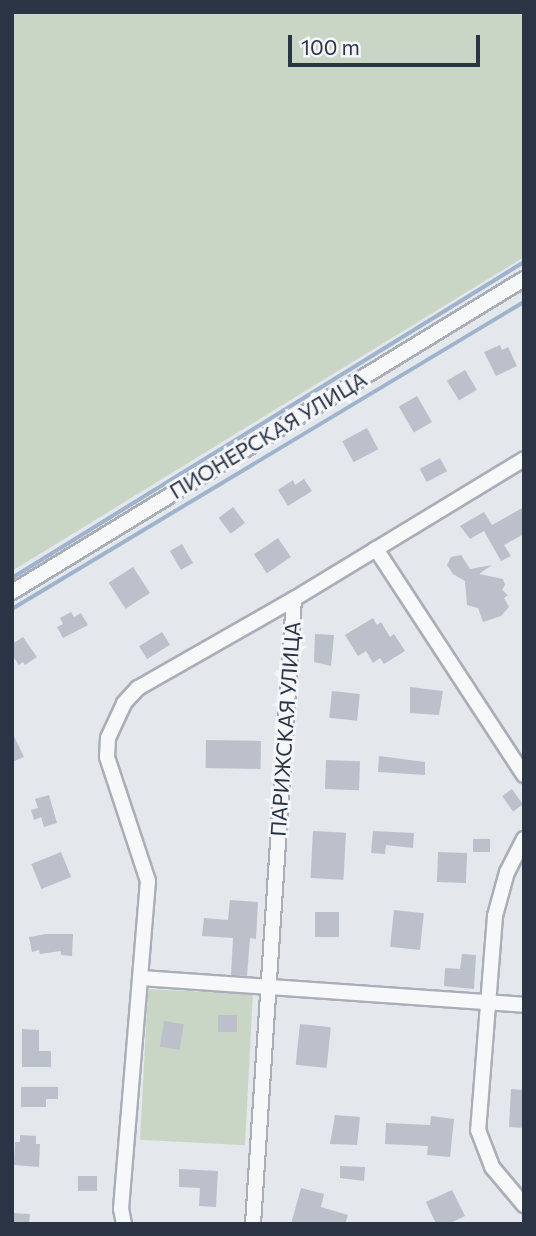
<!DOCTYPE html>
<meta charset="utf-8">
<style>
body{margin:0}
#map{position:relative;width:536px;height:1236px;overflow:hidden;background:#e4e7ec;font-family:Commissioner,sans-serif}
div>[style]{position:absolute}
[style*='--x']{left:calc(var(--x)*1px);top:calc(var(--y)*1px);width:calc(var(--w)*1px);rotate:calc(var(--a)*1deg)}
.green>*{inset:0;background:#c9d6c5;transform-origin:0 0}
.stream>*{height:3.5px;margin:-1.75px;padding:0 1.75px;transform-origin:1.75px;border-radius:1.75px;background:#9fb4cc}
.building>*{inset:0;background:#bbc0ca;transform-origin:0 0}
.roads{filter:drop-shadow(2px 0 #a9aeb7) drop-shadow(-2px 0 #a9aeb7) drop-shadow(0 2px #a9aeb7) drop-shadow(0 -2px #a9aeb7)}
.minor>*{height:14px;margin:-7px;padding:0 7px;transform-origin:7px;border-radius:7px;background:#f7f8fa}
span{translate:-50% -50%;white-space:nowrap;text-align:center;line-height:1.15;-webkit-text-stroke:6px #f4f6f9;paint-order:stroke}
.street-label{font-size:21px;color:#2b3445}
.frame{position:absolute;inset:0;border:14px solid #2b3445;pointer-events:none}
.scale{position:absolute;left:288px;top:35px;width:192px;height:32px;box-sizing:border-box;border:4px solid #2b3445;border-top:0;padding-left:9px;font-size:21px;line-height:24px;white-space:nowrap;color:#2b3445;-webkit-text-stroke:5px #f4f6f9;paint-order:stroke}
</style>
<div id="map">
<div class="green">
<i style="clip-path:polygon(12px 12px,524px 12px,524px 257px,12px 571px)"></i>
<i style="left:148px;top:989px;width:105px;height:151px;rotate:3deg"></i>
</div>
<div class="stream">
<i style="--x:12;--y:578;--w:602;--a:-31.68"></i>
<i style="--x:12;--y:609;--w:597;--a:-30.95"></i>
</div>
<div class="building">
<i style="clip-path:polygon(500px 345px,502px 350px,508px 347px,517px 366px,496px 376px,484px 352px)"></i>
<i style="left:465px;top:370px;width:23px;height:21px;rotate:59deg"></i>
<i style="left:417px;top:396px;width:30px;height:21px;rotate:60deg"></i>
<i style="left:367px;top:428px;width:24px;height:28px;rotate:62deg"></i>
<i style="left:440px;top:458px;width:15px;height:23px;rotate:62deg"></i>
<i style="clip-path:polygon(304px 479px,312px 491px,288px 506px,278px 490px,293px 480px,295px 485px)"></i>
<i style="left:233px;top:507px;width:20px;height:18px;rotate:53deg"></i>
<i style="clip-path:polygon(524px 507px,524px 534px,504px 545px,511px 556px,501px 561px,484px 531px,470px 539px,460px 526px,484px 512px,492px 525px)"></i>
<i style="left:278px;top:538px;width:23px;height:29px;rotate:56deg"></i>
<i style="left:182px;top:544px;width:22px;height:14px;rotate:60deg"></i>
<i style="clip-path:polygon(461px 555px,470px 569px,492px 565px,479px 574px,503px 579px,505px 585px,502px 590px,508px 595px,504px 598px,509px 607px,501px 616px,483px 622px,478px 608px,467px 605px,465px 581px,453px 574px,447px 565px,451px 557px)"></i>
<i style="left:133px;top:567px;width:31px;height:29px;rotate:57deg"></i>
<i style="clip-path:polygon(71px 612px,74px 617px,81px 613px,88px 625px,63px 638px,57px 627px,63px 624px,60px 618px)"></i>
<i style="clip-path:polygon(373px 618px,377px 625px,381px 622px,390px 637px,394px 634px,405px 651px,384px 664px,380px 658px,373px 663px,366px 651px,358px 656px,345px 635px)"></i>
<i style="left:162px;top:632px;width:15px;height:27px;rotate:58deg"></i>
<i style="clip-path:polygon(315px 634px,334px 635px,331px 666px,314px 662px)"></i>
<i style="clip-path:polygon(23px 637px,37px 657px,25px 665px,23px 662px,19px 665px,12px 655px,12px 644px)"></i>
<i style="clip-path:polygon(410px 687px,443px 691px,439px 715px,410px 713px)"></i>
<i style="left:332px;top:691px;width:28px;height:27px;rotate:6deg"></i>
<i style="clip-path:polygon(12px 732px,24px 757px,12px 762px)"></i>
<i style="left:206px;top:740px;width:55px;height:28px;rotate:1deg"></i>
<i style="clip-path:polygon(379px 756px,425px 762px,425px 775px,378px 772px)"></i>
<i style="left:326px;top:760px;width:34px;height:29px;rotate:2deg"></i>
<i style="left:512px;top:789px;width:19px;height:12px;rotate:55deg"></i>
<i style="clip-path:polygon(49px 795px,57px 823px,44px 827px,41px 817px,34px 820px,31px 810px,38px 808px,35px 799px)"></i>
<i style="left:313px;top:831px;width:33px;height:47px;rotate:3deg"></i>
<i style="clip-path:polygon(373px 831px,414px 833px,413px 848px,386px 845px,385px 854px,371px 853px)"></i>
<i style="left:473px;top:839px;width:17px;height:13px"></i>
<i style="left:61px;top:852px;width:27px;height:32px;rotate:68deg"></i>
<i style="left:438px;top:852px;width:29px;height:30px;rotate:2deg"></i>
<i style="clip-path:polygon(230px 900px,258px 902px,256px 939px,250px 938px,247px 976px,231px 975px,233px 938px,202px 936px,204px 918px,228px 920px)"></i>
<i style="left:394px;top:910px;width:30px;height:37px;rotate:6deg"></i>
<i style="left:315px;top:912px;width:24px;height:25px"></i>
<i style="clip-path:polygon(46px 934px,73px 934px,72px 956px,61px 955px,61px 951px,40px 954px,39px 950px,32px 952px,29px 937px)"></i>
<i style="clip-path:polygon(462px 954px,476px 955px,474px 989px,444px 986px,445px 968px,460px 969px)"></i>
<i style="left:218px;top:1015px;width:19px;height:17px"></i>
<i style="left:164px;top:1021px;width:20px;height:26px;rotate:9deg"></i>
<i style="left:300px;top:1024px;width:31px;height:41px;rotate:6deg"></i>
<i style="clip-path:polygon(22px 1029px,39px 1030px,39px 1051px,51px 1051px,51px 1067px,22px 1067px)"></i>
<i style="clip-path:polygon(21px 1087px,58px 1087px,58px 1099px,46px 1099px,46px 1107px,21px 1107px)"></i>
<i style="clip-path:polygon(511px 1089px,524px 1090px,524px 1128px,509px 1127px)"></i>
<i style="clip-path:polygon(335px 1115px,360px 1117px,357px 1145px,330px 1144px)"></i>
<i style="clip-path:polygon(431px 1116px,454px 1119px,450px 1157px,427px 1155px,428px 1146px,385px 1144px,386px 1123px,430px 1125px)"></i>
<i style="clip-path:polygon(20px 1135px,36px 1136px,36px 1144px,40px 1144px,39px 1167px,14px 1165px,15px 1142px,20px 1142px)"></i>
<i style="clip-path:polygon(340px 1166px,365px 1167px,364px 1181px,340px 1178px)"></i>
<i style="clip-path:polygon(179px 1169px,218px 1171px,216px 1207px,199px 1206px,200px 1188px,179px 1187px)"></i>
<i style="left:97px;top:1176px;width:15px;height:19px;rotate:90deg"></i>
<i style="clip-path:polygon(301px 1188px,324px 1194px,321px 1207px,348px 1215px,345px 1224px,291px 1224px)"></i>
<i style="clip-path:polygon(452px 1190px,465px 1216px,448px 1224px,436px 1224px,426px 1202px)"></i>
<i style="clip-path:polygon(12px 1213px,30px 1214px,29px 1224px,12px 1224px)"></i>
</div>
<div class="roads">
<div class="minor">
<i style="--x:376;--y:549;--w:270;--a:56.8"></i>
<i style="--x:12;--y:592;--w:600;--a:-31.44"></i>
<i style="--x:524;--y:839;--w:37;--a:117"></i>
<i style="--x:507;--y:872;--w:46;--a:105.3"></i>
<i style="--x:495;--y:916;--w:215;--a:94.5"></i>
<i style="--x:478;--y:1130;--w:40;--a:69"></i>
<i style="--x:492;--y:1167;--w:50;--a:49.9"></i>
<i style="--x:141;--y:978;--w:384;--a:4"></i>
<i style="--x:124;--y:1224;--w:15;--a:-101"></i>
<i style="--x:121;--y:1209;--w:329;--a:-85.3"></i>
<i style="--x:148;--y:881;--w:131;--a:-108.3"></i>
<i style="--x:107;--y:757;--w:19;--a:-87"></i>
<i style="--x:108;--y:738;--w:38;--a:-65"></i>
<i style="--x:124;--y:703;--w:21;--a:-47"></i>
<i style="--x:138;--y:688;--w:180;--a:-29.7"></i>
<i style="--x:294;--y:599;--w:269;--a:-31.3"></i>
<i style="--x:253;--y:1224;--w:626;--a:-86.25"></i>
</div>
</div>
<div class="street-label">
<span style="left:268px;top:435px;rotate:-31deg">ПИОНЕРСКАЯ УЛИЦА</span>
<span style="left:285px;top:729px;rotate:-86deg">ПАРИЖСКАЯ УЛИЦА</span>
</div>
<div class="frame"></div>
<div class="scale">100 m</div>
</div>
